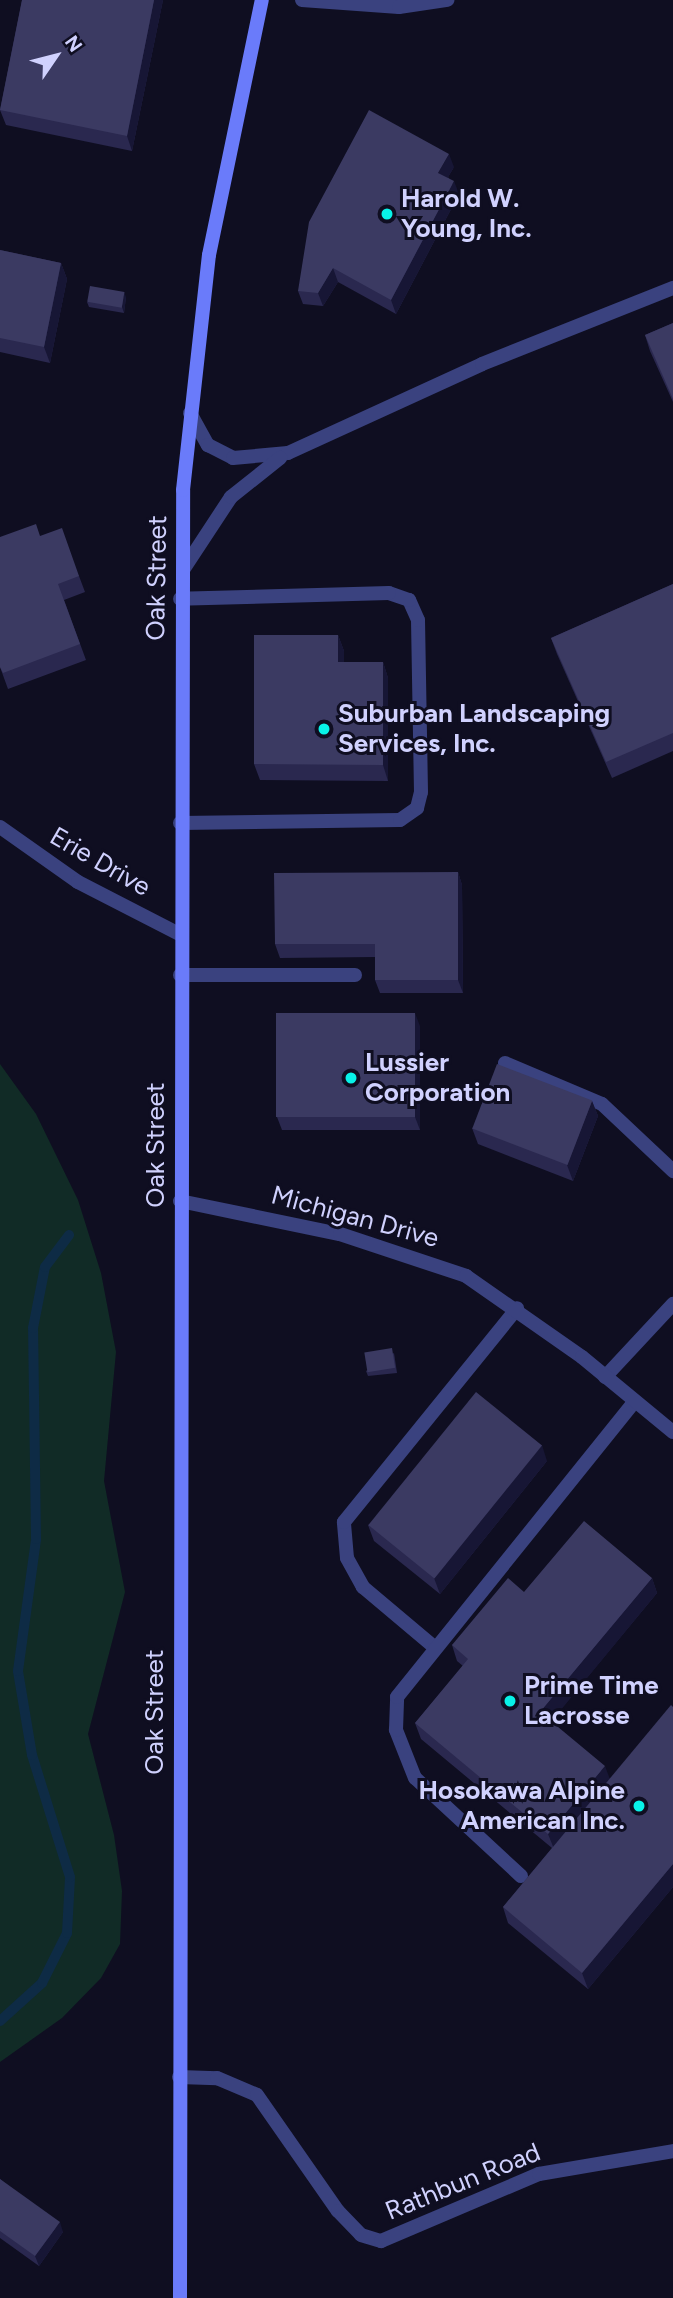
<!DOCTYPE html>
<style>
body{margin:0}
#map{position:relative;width:673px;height:2298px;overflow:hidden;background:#0f0e21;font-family:Figtree,sans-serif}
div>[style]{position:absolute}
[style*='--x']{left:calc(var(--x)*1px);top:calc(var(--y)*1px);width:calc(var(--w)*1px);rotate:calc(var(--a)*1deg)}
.green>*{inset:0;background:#112b26}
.stream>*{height:10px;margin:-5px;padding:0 5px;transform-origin:5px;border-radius:5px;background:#0e2b45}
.service>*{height:14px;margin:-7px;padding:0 7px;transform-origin:7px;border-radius:7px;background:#3a427f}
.minor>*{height:14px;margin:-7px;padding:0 7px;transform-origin:7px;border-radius:7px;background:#3a427f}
.secondary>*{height:14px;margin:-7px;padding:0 7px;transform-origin:7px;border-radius:7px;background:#6a7bfa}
.wall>*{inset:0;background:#2a284f}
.shaded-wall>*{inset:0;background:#171635}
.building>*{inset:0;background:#3b3a62;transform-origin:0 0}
.dots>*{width:19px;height:19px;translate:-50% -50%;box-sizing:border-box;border:4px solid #0f0e21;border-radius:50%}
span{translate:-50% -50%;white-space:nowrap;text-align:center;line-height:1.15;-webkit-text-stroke:6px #0f0e21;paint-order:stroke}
.poi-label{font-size:26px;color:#d0d1fe;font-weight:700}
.left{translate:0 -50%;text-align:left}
.right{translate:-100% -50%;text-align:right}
.street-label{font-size:26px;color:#d0d1fe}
.north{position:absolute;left:21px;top:21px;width:70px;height:70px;-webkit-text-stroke:5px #0f0e21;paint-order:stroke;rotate:55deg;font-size:19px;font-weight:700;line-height:28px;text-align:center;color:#d0d1fe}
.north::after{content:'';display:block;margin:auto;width:24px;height:32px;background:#d0d1fe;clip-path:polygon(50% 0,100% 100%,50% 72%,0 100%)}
</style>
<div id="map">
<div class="green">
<i style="clip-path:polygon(0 1064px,36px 1114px,78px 1200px,101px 1273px,116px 1352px,104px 1481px,125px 1592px,88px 1734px,114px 1835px,122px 1891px,120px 1944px,101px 1978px,62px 2018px,0 2062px)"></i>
</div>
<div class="stream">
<i style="--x:0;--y:2021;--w:57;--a:-42.1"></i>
<i style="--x:42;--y:1983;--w:56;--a:-63.4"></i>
<i style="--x:67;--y:1933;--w:56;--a:-86.9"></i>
<i style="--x:70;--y:1877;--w:128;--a:-107.3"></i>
<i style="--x:32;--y:1755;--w:85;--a:-99.5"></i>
<i style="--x:18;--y:1671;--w:133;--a:-82.2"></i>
<i style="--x:36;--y:1539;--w:211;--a:-90.8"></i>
<i style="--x:33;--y:1328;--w:62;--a:-78.9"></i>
<i style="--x:45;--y:1267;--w:40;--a:-53"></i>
</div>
<div class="service">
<i style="--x:190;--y:413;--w:37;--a:61"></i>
<i style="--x:208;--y:445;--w:28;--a:27"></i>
<i style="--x:233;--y:458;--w:55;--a:-5.2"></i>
<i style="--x:288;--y:453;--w:213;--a:-24.6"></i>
<i style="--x:482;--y:364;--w:206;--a:-21.7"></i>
<i style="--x:183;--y:570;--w:87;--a:-56.7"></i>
<i style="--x:231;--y:497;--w:63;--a:-38.5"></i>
<i style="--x:180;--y:823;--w:220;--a:-0.8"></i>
<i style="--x:400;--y:820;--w:21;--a:-35"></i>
<i style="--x:417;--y:808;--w:16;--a:-76"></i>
<i style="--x:421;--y:792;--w:172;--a:-91"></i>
<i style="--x:418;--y:620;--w:22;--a:-114"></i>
<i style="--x:409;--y:600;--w:21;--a:-161"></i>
<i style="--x:389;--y:593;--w:209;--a:178.4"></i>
<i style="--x:180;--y:975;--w:175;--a:0"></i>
<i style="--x:505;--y:1063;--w:105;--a:22.9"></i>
<i style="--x:602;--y:1104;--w:98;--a:43.3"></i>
<i style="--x:605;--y:1377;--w:100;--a:-47"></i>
<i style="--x:433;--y:1646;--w:92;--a:-139.9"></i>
<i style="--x:363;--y:1587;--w:33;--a:-119"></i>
<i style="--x:347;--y:1558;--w:36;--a:-95"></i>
<i style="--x:344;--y:1522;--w:275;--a:-51"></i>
<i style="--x:521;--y:1876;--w:144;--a:-137.2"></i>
<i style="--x:415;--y:1778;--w:52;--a:-111.6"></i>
<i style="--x:396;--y:1730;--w:33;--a:-88"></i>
<i style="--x:397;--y:1697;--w:378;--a:-51.2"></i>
</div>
<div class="minor">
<i style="--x:302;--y:0;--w:97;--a:4.1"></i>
<i style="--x:399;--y:7;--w:49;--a:-8.3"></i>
<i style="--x:0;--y:827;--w:95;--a:35.2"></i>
<i style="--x:78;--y:882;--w:114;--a:27.2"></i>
<i style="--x:180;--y:1201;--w:163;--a:11.7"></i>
<i style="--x:340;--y:1234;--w:133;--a:18.4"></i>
<i style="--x:466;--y:1276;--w:141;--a:34.9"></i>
<i style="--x:582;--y:1357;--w:118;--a:39.5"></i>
<i style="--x:179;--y:2077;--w:38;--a:2"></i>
<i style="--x:217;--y:2078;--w:43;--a:23"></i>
<i style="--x:257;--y:2095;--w:141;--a:55.1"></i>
<i style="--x:338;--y:2211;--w:33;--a:46"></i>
<i style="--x:361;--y:2235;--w:21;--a:17"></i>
<i style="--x:381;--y:2241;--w:172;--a:-23"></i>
<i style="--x:539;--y:2174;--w:136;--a:-9.7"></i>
</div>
<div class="secondary">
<i style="--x:180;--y:2298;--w:1808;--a:-89.9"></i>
<i style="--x:183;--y:490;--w:236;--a:-83.7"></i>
<i style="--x:209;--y:255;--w:260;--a:-78.3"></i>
</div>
<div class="wall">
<i style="clip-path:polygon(22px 0,163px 0,132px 151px,6px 125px,0 110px)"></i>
<i style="clip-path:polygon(454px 167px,448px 177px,459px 194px,396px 314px,338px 282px,323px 306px,303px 304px,298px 291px)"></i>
<i style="clip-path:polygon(0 250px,61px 263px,67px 279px,50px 363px,0 352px)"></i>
<i style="clip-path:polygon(126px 297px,124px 313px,89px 307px,87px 302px)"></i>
<i style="clip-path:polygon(673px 323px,673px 402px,650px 351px,645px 335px)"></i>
<i style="clip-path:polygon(40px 536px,79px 576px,85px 592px,64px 600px,86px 660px,8px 689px,0 667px)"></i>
<i style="clip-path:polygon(673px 584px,673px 751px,612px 778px,557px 654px,551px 638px)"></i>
<i style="clip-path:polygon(338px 635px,344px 651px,344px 662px,383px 662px,388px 678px,388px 781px,260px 780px,254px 764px)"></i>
<i style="clip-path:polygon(458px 872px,462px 885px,463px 993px,380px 993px,375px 980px,375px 957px,280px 958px,275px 944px)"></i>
<i style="clip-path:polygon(420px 1026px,420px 1130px,282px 1130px,277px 1117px)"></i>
<i style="clip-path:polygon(592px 1101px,598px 1116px,573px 1181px,478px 1144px,472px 1128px)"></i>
<i style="clip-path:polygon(394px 1353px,397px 1373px,368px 1376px,366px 1371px)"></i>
<i style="clip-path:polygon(547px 1461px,440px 1594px,374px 1541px,368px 1525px)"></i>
<i style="clip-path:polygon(652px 1578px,657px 1593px,551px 1721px,610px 1779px,673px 1707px,673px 1887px,588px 1989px,508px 1923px,503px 1907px,552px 1848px,421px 1739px,415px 1723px,463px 1666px,457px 1661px,452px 1645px,524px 1592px)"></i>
<i style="clip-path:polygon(0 2179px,63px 2232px,39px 2266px,0 2238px)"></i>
</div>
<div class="shaded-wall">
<i style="clip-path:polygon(154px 0,163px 0,132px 151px,127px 136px)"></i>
<i style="clip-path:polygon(449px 154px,454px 167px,443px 186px,438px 173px)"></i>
<i style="clip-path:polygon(454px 181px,459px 194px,396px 314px,391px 300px)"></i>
<i style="clip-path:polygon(61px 263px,67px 279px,50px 363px,44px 347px)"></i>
<i style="clip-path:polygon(333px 268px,338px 282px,323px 306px,318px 293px)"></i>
<i style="clip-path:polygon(124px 292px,126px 297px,124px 313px,122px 307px)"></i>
<i style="clip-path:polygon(338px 635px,344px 651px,344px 678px,338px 662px)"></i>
<i style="clip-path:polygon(383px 662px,388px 678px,388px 781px,383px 765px)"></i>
<i style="clip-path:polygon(458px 872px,462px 885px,463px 993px,458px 980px)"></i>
<i style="clip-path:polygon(415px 1013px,420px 1026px,420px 1130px,415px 1117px)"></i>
<i style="clip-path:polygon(592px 1101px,598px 1116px,573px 1181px,567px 1165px)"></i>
<i style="clip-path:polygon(542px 1445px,547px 1461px,440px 1594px,434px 1578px)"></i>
<i style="clip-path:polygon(652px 1578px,657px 1593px,546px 1728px,540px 1712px)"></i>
<i style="clip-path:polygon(605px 1766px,611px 1782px,554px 1849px,548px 1834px)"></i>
<i style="clip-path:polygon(673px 1864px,673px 1887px,588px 1989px,582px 1973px)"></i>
<i style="clip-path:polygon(60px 2222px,63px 2232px,39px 2266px,35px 2256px)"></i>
</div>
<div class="building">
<i style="clip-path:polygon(22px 0,154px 0,127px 136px,0 110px)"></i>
<i style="clip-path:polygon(369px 110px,449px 154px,438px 173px,454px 181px,391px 300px,333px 268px,318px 293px,298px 291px,309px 222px)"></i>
<i style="clip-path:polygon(0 250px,61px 263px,44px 347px,0 338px)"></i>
<i style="left:90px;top:286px;width:35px;height:16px;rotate:10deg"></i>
<i style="clip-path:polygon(673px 323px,673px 399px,645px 335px)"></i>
<i style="clip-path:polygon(36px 524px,40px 536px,62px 528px,79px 576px,58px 584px,80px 644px,3px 673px,0 667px,0 537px)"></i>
<i style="clip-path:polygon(673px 584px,673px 733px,606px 762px,551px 638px)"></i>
<i style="clip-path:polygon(254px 635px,338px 635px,338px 662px,383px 662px,383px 765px,254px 764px)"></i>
<i style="clip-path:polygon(458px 872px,458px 980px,375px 980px,375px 944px,275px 944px,274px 873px)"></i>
<i style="left:276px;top:1013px;width:139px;height:104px"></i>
<i style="left:497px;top:1064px;width:102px;height:69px;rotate:21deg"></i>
<i style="left:392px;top:1348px;width:20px;height:28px;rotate:81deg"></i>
<i style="left:476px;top:1392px;width:85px;height:171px;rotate:39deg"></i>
<i style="clip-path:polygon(584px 1521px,652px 1578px,540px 1712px,605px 1766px,548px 1834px,415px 1723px,468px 1659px,452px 1645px,508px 1578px,524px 1592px)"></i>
<i style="clip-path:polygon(671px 1705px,673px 1707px,673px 1864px,582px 1973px,503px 1907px)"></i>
<i style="clip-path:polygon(0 2179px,60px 2222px,35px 2256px,0 2231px)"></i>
</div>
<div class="dots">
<i style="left:387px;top:214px;background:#08f2e8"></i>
<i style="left:324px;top:729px;background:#08f2e8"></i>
<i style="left:351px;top:1078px;background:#08f2e8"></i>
<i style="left:510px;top:1701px;background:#08f2e8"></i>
<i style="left:639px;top:1806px;background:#08f2e8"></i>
</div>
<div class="poi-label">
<span class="left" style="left:401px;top:214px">Harold W.<br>Young, Inc.</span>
<span class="left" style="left:338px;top:729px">Suburban Landscaping<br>Services, Inc.</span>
<span class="left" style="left:365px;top:1078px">Lussier<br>Corporation</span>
<span class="left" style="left:524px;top:1701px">Prime Time<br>Lacrosse</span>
<span class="right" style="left:625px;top:1806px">Hosokawa Alpine<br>American Inc.</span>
</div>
<div class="street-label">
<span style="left:157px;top:578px;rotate:-89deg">Oak Street</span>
<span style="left:100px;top:862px;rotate:30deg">Erie Drive</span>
<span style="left:156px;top:1145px;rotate:-90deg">Oak Street</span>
<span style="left:355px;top:1217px;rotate:15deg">Michigan Drive</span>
<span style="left:155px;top:1712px;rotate:-90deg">Oak Street</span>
<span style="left:463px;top:2182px;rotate:-22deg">Rathbun Road</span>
</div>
<div class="north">N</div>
</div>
